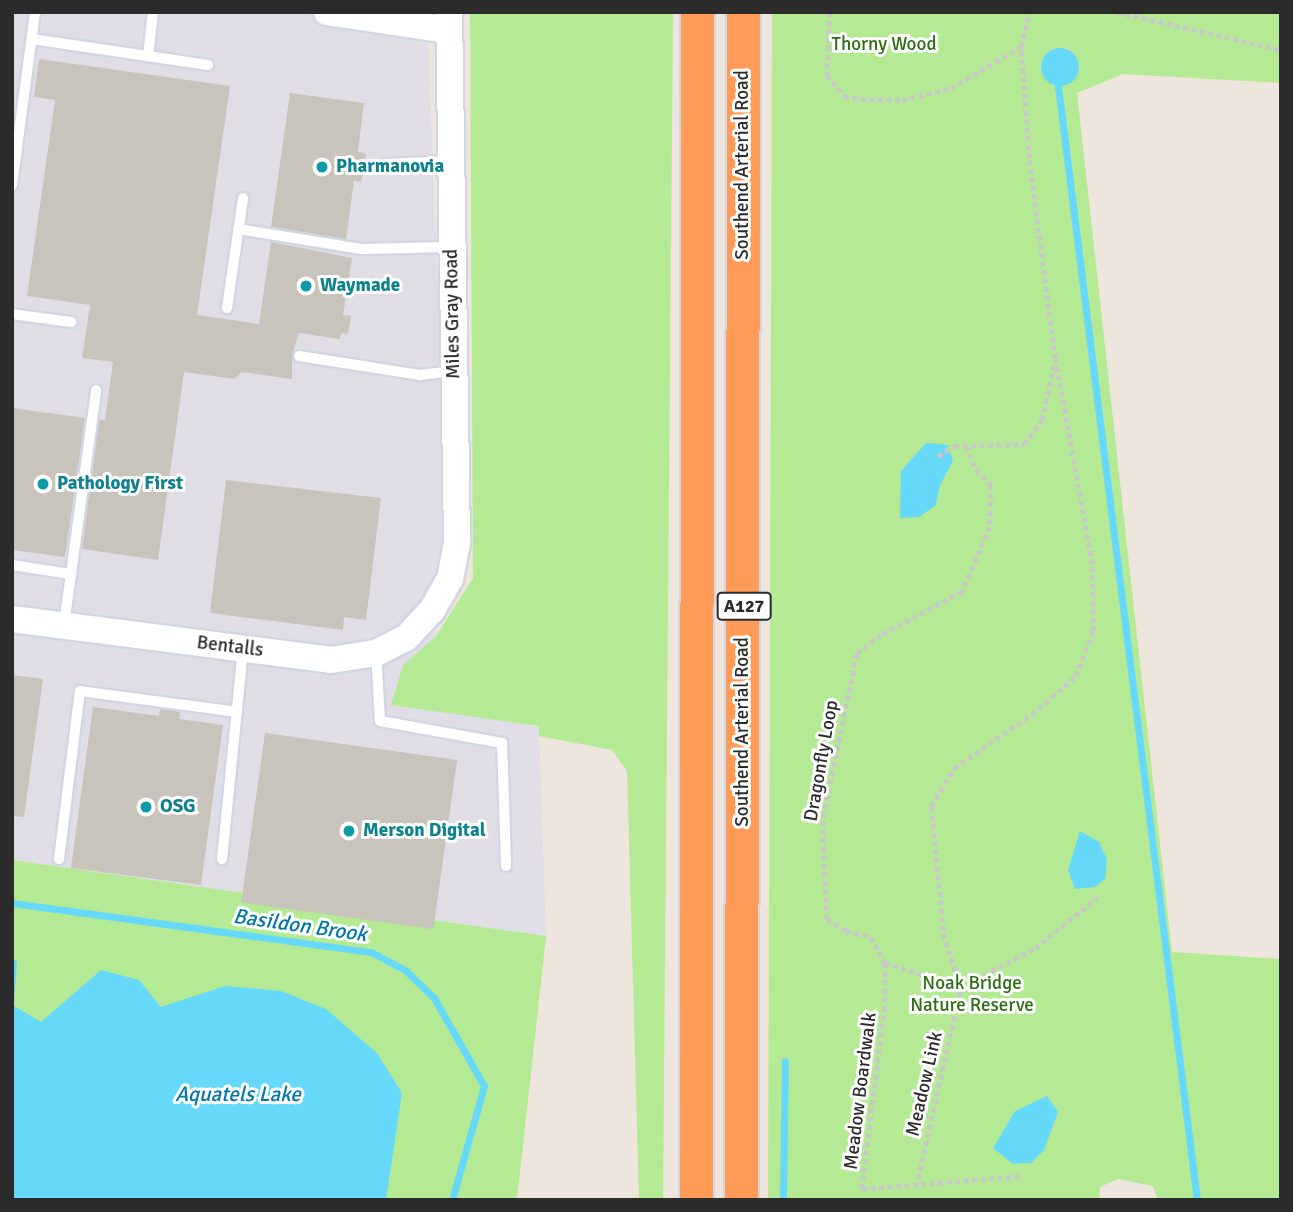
<!DOCTYPE html>
<style>
body{margin:0}
#map{position:relative;width:1293px;height:1212px;overflow:hidden;background:#eee6dc;font-family:Signika,sans-serif}
div>[style]{position:absolute}
[style*='--x']{left:calc(var(--x)*1px);top:calc(var(--y)*1px);width:calc(var(--w)*1px);rotate:calc(var(--a)*1deg)}
.industrial>*{inset:0;background:#e0dde6}
.green>*{inset:0;background:#b4ea94}
.water>*{inset:0;background:#66d8fa}
.round{border-radius:50%}
.stream>*{height:7px;margin:-3.5px;padding:0 3.5px;transform-origin:3.5px;border-radius:3.5px;background:#66d8fa}
.building>*{inset:0;background:#c9c4bb;transform-origin:0 0}
.path>*{height:4.5px;margin-top:-2.25px;transform-origin:0;background:repeating-linear-gradient(90deg,#c8c8c8 0 5px,transparent 0 8.5px)}
.roads{filter:drop-shadow(2px 0 #d1d6e5) drop-shadow(-2px 0 #d1d6e5) drop-shadow(0 2px #d1d6e5) drop-shadow(0 -2px #d1d6e5)}
.lane>*{height:10px;margin:-5px;padding:0 5px;transform-origin:5px;border-radius:5px;background:#fff}
.secondary>*{height:26px;margin:-13px;padding:0 13px;transform-origin:13px;border-radius:13px;background:#fff}
.highway>*{height:33px;margin:-16.5px;padding:0 16.5px;transform-origin:16.5px;border-radius:16.5px;background:#ff9a57}
.dots>*{width:19px;height:19px;translate:-50% -50%;box-sizing:border-box;border:4px solid #fff;border-radius:50%}
span{translate:-50% -50%;white-space:nowrap;text-align:center;line-height:1.15;-webkit-text-stroke:6px #fff;paint-order:stroke}
.shield-label span{padding:2px 5px;background:#fff;border:2px solid;border-radius:5px;-webkit-text-stroke-width:0}
.shield-label{font-size:18px;color:#2b2b2b;font-weight:700}
.park-label{font-size:19px;color:#2a7013}
.street-label{font-size:19px;color:#2b2b2b}
.culture-label{font-size:19px;color:#0d838f;font-weight:700}
.left{translate:0 -50%;text-align:left}
.water-label{font-size:21px;color:#0176aa;font-style:italic}
.frame{position:absolute;inset:0;border:14px solid #2b2b2b;pointer-events:none}
</style>
<div id="map">
<div class="industrial">
<i style="clip-path:polygon(12px 12px,427px 12px,448px 541px,432px 610px,436px 636px,403px 665px,392px 705px,539px 726px,546px 936px,12px 860px)"></i>
</div>
<div class="green">
<i style="clip-path:polygon(470px 12px,673px 12px,663px 1200px,639px 1200px,627px 771px,612px 750px,539px 736px,539px 726px,391px 705px,403px 665px,436px 636px,473px 578px)"></i>
<i style="clip-path:polygon(772px 12px,1281px 12px,1281px 83px,1123px 74px,1077px 93px,1172px 952px,1281px 959px,1281px 1200px,1158px 1200px,1153px 1186px,1118px 1179px,1100px 1187px,1099px 1200px,768px 1200px)"></i>
<i style="clip-path:polygon(12px 860px,546px 936px,517px 1200px,12px 1200px)"></i>
</div>
<div class="water">
<i class="round" style="left:1041px;top:48px;width:38px;height:38px"></i>
<i style="clip-path:polygon(926px 443px,948px 445px,953px 461px,940px 485px,936px 505px,919px 517px,900px 518px,901px 471px)"></i>
<i style="clip-path:polygon(1080px 831px,1099px 842px,1107px 859px,1105px 879px,1095px 887px,1075px 889px,1068px 870px)"></i>
<i style="clip-path:polygon(12px 959px,17px 961px,14px 1006px,41px 1022px,101px 970px,139px 980px,161px 1007px,225px 986px,281px 991px,326px 1009px,377px 1053px,402px 1093px,386px 1200px,12px 1200px)"></i>
<i style="clip-path:polygon(1047px 1096px,1058px 1112px,1044px 1150px,1031px 1163px,1013px 1164px,993px 1148px,1015px 1111px)"></i>
</div>
<div class="stream">
<i style="--x:1058;--y:86;--w:1123;--a:82.89"></i>
<i style="--x:12;--y:903;--w:362;--a:7.8"></i>
<i style="--x:371;--y:952;--w:40;--a:28"></i>
<i style="--x:406;--y:971;--w:39;--a:44"></i>
<i style="--x:434;--y:998;--w:101;--a:60.4"></i>
<i style="--x:484;--y:1086;--w:118;--a:105.7"></i>
<i style="--x:783;--y:1200;--w:139;--a:-89.2"></i>
</div>
<div class="building">
<i style="clip-path:polygon(39px 59px,230px 86px,197px 315px,259px 324px,271px 242px,352px 258px,343px 315px,351px 316px,348px 334px,341px 333px,340px 339px,299px 333px,292px 356px,292px 379px,241px 372px,235px 379px,184px 372px,158px 560px,82px 549px,99px 420px,105px 420px,113px 362px,82px 358px,90px 305px,27px 296px,55px 100px,34px 97px)"></i>
<i style="clip-path:polygon(290px 93px,364px 103px,358px 152px,366px 153px,361px 182px,354px 181px,346px 239px,271px 227px)"></i>
<i style="clip-path:polygon(12px 408px,85px 418px,65px 557px,12px 550px)"></i>
<i style="clip-path:polygon(226px 480px,381px 498px,366px 620px,344px 617px,343px 630px,210px 613px)"></i>
<i style="clip-path:polygon(12px 675px,43px 679px,24px 817px,12px 816px)"></i>
<i style="clip-path:polygon(93px 707px,159px 716px,160px 709px,180px 712px,179px 719px,223px 725px,201px 885px,71px 868px)"></i>
<i style="left:265px;top:733px;width:194px;height:171px;rotate:8deg"></i>
</div>
<div class="path">
<i style="--x:830;--y:12;--w:63;--a:92.7"></i>
<i style="--x:827;--y:75;--w:27;--a:51"></i>
<i style="--x:844;--y:96;--w:17;--a:10"></i>
<i style="--x:861;--y:99;--w:41;--a:1.4"></i>
<i style="--x:902;--y:100;--w:50;--a:-13.8"></i>
<i style="--x:951;--y:88;--w:81;--a:-30.4"></i>
<i style="--x:1117;--y:12;--w:168;--a:13"></i>
<i style="--x:966;--y:446;--w:26;--a:67"></i>
<i style="--x:976;--y:470;--w:21;--a:45"></i>
<i style="--x:991;--y:485;--w:42;--a:91.4"></i>
<i style="--x:990;--y:527;--w:71;--a:113.3"></i>
<i style="--x:962;--y:592;--w:92;--a:152"></i>
<i style="--x:881;--y:635;--w:31;--a:142"></i>
<i style="--x:857;--y:654;--w:170;--a:101.5"></i>
<i style="--x:823;--y:821;--w:98;--a:87.7"></i>
<i style="--x:827;--y:919;--w:22;--a:32"></i>
<i style="--x:846;--y:931;--w:26;--a:13"></i>
<i style="--x:871;--y:937;--w:30;--a:62"></i>
<i style="--x:885;--y:963;--w:44;--a:90"></i>
<i style="--x:885;--y:1007;--w:183;--a:97.2"></i>
<i style="--x:862;--y:1189;--w:159;--a:-4.7"></i>
<i style="--x:938;--y:456;--w:19;--a:-32"></i>
<i style="--x:954;--y:446;--w:70;--a:-1.6"></i>
<i style="--x:1024;--y:444;--w:30;--a:-53"></i>
<i style="--x:1042;--y:420;--w:57;--a:-77.9"></i>
<i style="--x:885;--y:963;--w:80;--a:17.5"></i>
<i style="--x:961;--y:987;--w:84;--a:-27.8"></i>
<i style="--x:1035;--y:948;--w:80;--a:-38.9"></i>
<i style="--x:961;--y:987;--w:51;--a:-109.5"></i>
<i style="--x:944;--y:939;--w:134;--a:-95.6"></i>
<i style="--x:931;--y:806;--w:44;--a:-58.8"></i>
<i style="--x:954;--y:768;--w:95;--a:-34.7"></i>
<i style="--x:1032;--y:714;--w:58;--a:-40.8"></i>
<i style="--x:1076;--y:676;--w:48;--a:-69.3"></i>
<i style="--x:1093;--y:631;--w:67;--a:-90.9"></i>
<i style="--x:1092;--y:564;--w:208;--a:-100.2"></i>
<i style="--x:1055;--y:359;--w:203;--a:-97.4"></i>
<i style="--x:1029;--y:158;--w:111;--a:-94.1"></i>
<i style="--x:1021;--y:47;--w:36;--a:-77"></i>
<i style="--x:916;--y:1187;--w:205;--a:-77.3"></i>
</div>
<div class="roads">
<div class="lane">
<i style="--x:32;--y:39;--w:178;--a:8.4"></i>
<i style="--x:148;--y:56;--w:44;--a:-83.5"></i>
<i style="--x:387;--y:164;--w:63;--a:-2.7"></i>
<i style="--x:12;--y:185;--w:175;--a:-82.4"></i>
<i style="--x:238;--y:229;--w:126;--a:9.2"></i>
<i style="--x:362;--y:249;--w:89;--a:-1.3"></i>
<i style="--x:227;--y:308;--w:111;--a:-81.7"></i>
<i style="--x:12;--y:314;--w:60;--a:7.7"></i>
<i style="--x:299;--y:356;--w:122;--a:8.9"></i>
<i style="--x:420;--y:375;--w:34;--a:-7"></i>
<i style="--x:12;--y:565;--w:60;--a:8.7"></i>
<i style="--x:64;--y:625;--w:237;--a:-82.2"></i>
<i style="--x:376;--y:653;--w:68;--a:86.6"></i>
<i style="--x:380;--y:721;--w:124;--a:10.2"></i>
<i style="--x:502;--y:743;--w:123;--a:88.1"></i>
<i style="--x:59;--y:859;--w:169;--a:-82.9"></i>
<i style="--x:80;--y:691;--w:158;--a:7.6"></i>
<i style="--x:222;--y:859;--w:211;--a:-84.3"></i>
</div>
<div class="secondary">
<i style="--x:327;--y:12;--w:122;--a:8.5"></i>
<i style="--x:12;--y:619;--w:322;--a:7.3"></i>
<i style="--x:331;--y:660;--w:46;--a:-8.8"></i>
<i style="--x:376;--y:653;--w:34;--a:-27"></i>
<i style="--x:406;--y:638;--w:38;--a:-47"></i>
<i style="--x:432;--y:610;--w:36;--a:-60"></i>
<i style="--x:450;--y:579;--w:38;--a:-79"></i>
<i style="--x:457;--y:542;--w:530;--a:-90.86"></i>
</div>
<div class="highway">
<i style="--x:696;--y:1200;--w:1188;--a:-89.95"></i>
<i style="--x:741;--y:1200;--w:1188;--a:-89.9"></i>
</div>
</div>
<div class="dots">
<i style="left:322px;top:167px;background:#0f9aa8"></i>
<i style="left:306px;top:286px;background:#0f9aa8"></i>
<i style="left:43px;top:484px;background:#0f9aa8"></i>
<i style="left:146px;top:807px;background:#0f9aa8"></i>
<i style="left:349px;top:831px;background:#0f9aa8"></i>
</div>
<div class="shield-label">
<span style="left:744px;top:606px">A127</span>
</div>
<div class="park-label">
<span style="left:884px;top:45px">Thorny Wood</span>
<span style="left:972px;top:995px">Noak Bridge<br>Nature Reserve</span>
</div>
<div class="street-label">
<span style="left:743px;top:165px;rotate:-90deg">Southend Arterial Road</span>
<span style="left:453px;top:314px;rotate:-91deg">Miles Gray Road</span>
<span style="left:230px;top:647px;rotate:7deg">Bentalls</span>
<span style="left:743px;top:732px;rotate:-90deg">Southend Arterial Road</span>
<span style="left:822px;top:761px;rotate:-80deg">Dragonfly Loop</span>
<span style="left:925px;top:1084px;rotate:-77deg">Meadow Link</span>
<span style="left:861px;top:1091px;rotate:-83deg">Meadow Boardwalk</span>
</div>
<div class="culture-label">
<span class="left" style="left:336px;top:167px">Pharmanovia</span>
<span class="left" style="left:320px;top:286px">Waymade</span>
<span class="left" style="left:57px;top:484px">Pathology First</span>
<span class="left" style="left:160px;top:807px">OSG</span>
<span class="left" style="left:363px;top:831px">Merson Digital</span>
</div>
<div class="water-label">
<span style="left:300px;top:925px;rotate:8deg">Basildon Brook</span>
<span style="left:238px;top:1094px">Aquatels Lake</span>
</div>
<div class="frame"></div>
</div>
